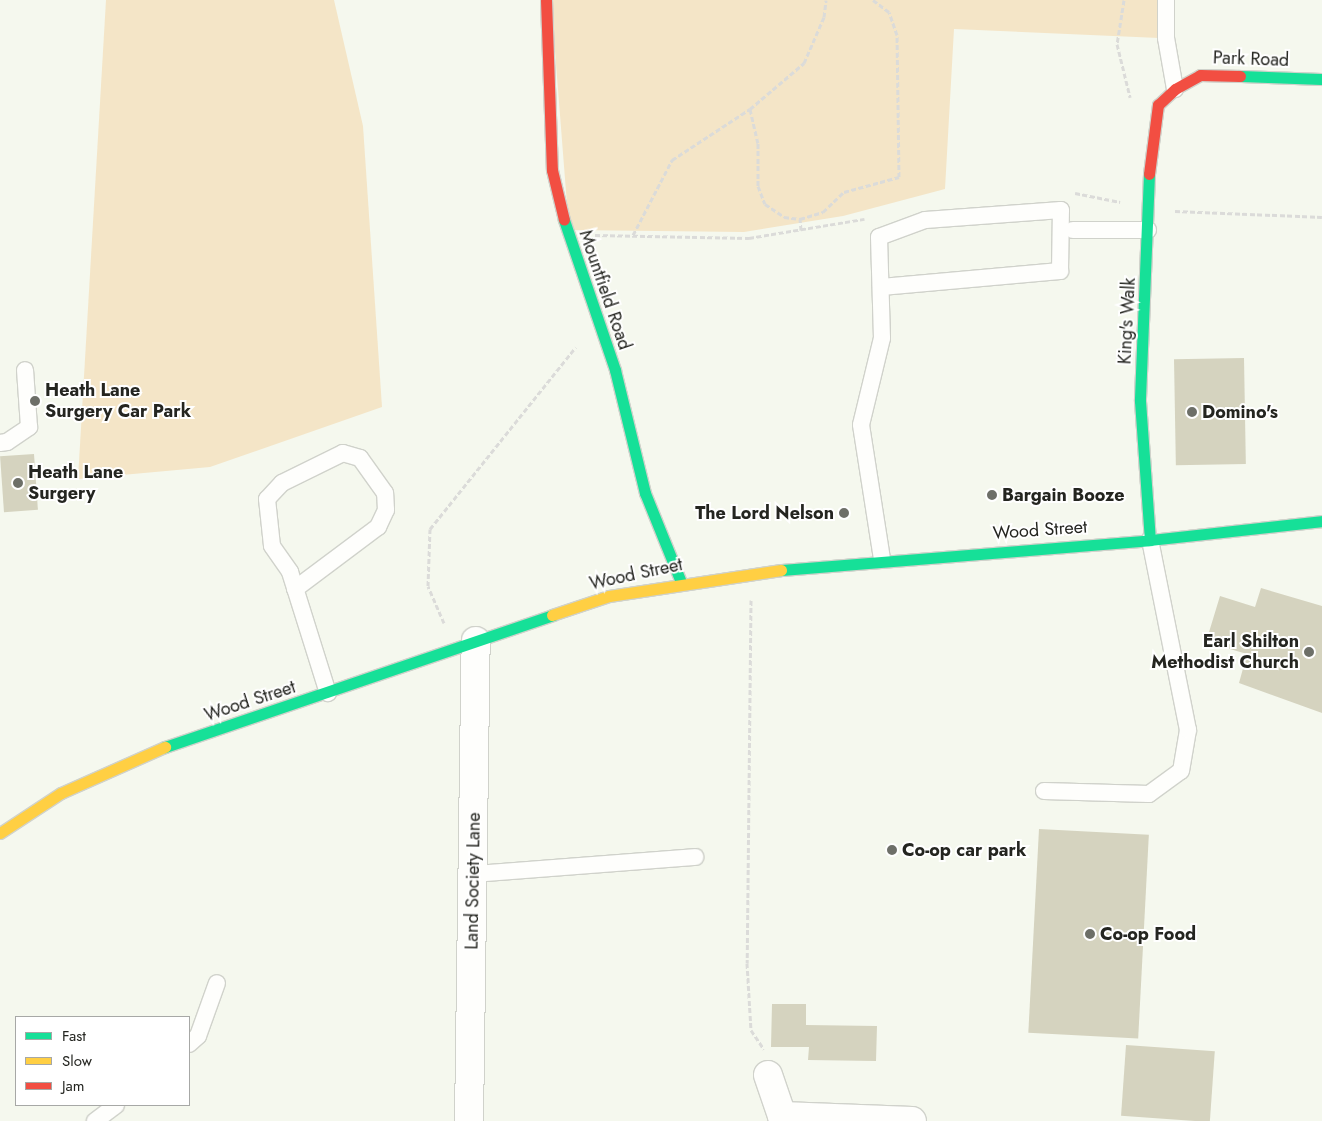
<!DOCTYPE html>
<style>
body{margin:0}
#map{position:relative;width:1322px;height:1121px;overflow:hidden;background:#f5f8ee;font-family:Jost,sans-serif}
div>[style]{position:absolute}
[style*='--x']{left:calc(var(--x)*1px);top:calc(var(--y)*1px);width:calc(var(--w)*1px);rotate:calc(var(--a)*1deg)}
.green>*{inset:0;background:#f4e5c7}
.building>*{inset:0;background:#d5d3bf;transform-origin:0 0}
.path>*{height:3px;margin-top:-1.5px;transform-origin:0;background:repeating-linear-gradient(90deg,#dbdbd9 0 5px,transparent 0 7.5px)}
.roads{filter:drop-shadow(1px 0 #d0d2cb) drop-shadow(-1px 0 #d0d2cb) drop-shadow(0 1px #d0d2cb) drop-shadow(0 -1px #d0d2cb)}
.lane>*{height:16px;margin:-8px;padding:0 8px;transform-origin:8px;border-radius:8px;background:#fefefc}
.street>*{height:28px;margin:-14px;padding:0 14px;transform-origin:14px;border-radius:14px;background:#fefefc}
.fast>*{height:11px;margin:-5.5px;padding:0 5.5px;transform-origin:5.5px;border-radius:5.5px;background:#16e098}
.slow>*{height:11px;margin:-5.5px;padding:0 5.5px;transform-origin:5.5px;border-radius:5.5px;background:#ffcf43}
.jam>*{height:11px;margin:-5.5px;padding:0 5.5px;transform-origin:5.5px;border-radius:5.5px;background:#f24e42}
.dots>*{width:14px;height:14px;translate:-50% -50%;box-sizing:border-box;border:2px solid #fff;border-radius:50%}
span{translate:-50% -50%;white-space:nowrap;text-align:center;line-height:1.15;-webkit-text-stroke:4px #fff;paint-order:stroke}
.street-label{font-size:18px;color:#242520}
.poi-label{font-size:18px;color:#242520;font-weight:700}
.left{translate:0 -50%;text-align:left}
.right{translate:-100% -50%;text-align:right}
.legend{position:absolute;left:15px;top:1016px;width:175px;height:90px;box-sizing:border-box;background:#fff;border:1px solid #a7a8a6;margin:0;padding:6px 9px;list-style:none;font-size:15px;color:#242520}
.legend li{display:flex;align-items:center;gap:10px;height:25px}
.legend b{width:25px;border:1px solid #a7a8a6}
</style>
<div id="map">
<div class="green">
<i style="clip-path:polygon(106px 0,334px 0,363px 126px,382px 407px,210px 467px,78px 479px)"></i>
<i style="clip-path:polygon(551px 0,1159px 0,1159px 38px,954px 29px,945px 189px,843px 216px,744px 232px,569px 230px)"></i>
</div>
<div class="building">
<i style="left:1244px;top:358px;width:106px;height:70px;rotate:89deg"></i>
<i style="left:34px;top:454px;width:56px;height:34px;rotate:86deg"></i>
<i style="clip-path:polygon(1261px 588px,1322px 606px,1322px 713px,1239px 683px,1247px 654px,1206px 642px,1220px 596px,1255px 607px)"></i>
<i style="left:1039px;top:829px;width:110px;height:204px;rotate:3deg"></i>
<i style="clip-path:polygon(772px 1004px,806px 1004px,806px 1025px,877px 1026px,876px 1061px,808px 1060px,809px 1047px,771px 1047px)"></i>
<i style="left:1126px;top:1045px;width:89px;height:71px;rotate:4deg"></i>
</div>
<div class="path">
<i style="--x:1124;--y:0;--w:45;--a:99"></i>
<i style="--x:1117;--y:44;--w:55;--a:76.2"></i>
<i style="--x:750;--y:109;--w:35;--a:77"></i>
<i style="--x:758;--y:143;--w:43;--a:90"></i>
<i style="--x:758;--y:186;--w:19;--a:69"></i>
<i style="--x:765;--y:204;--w:23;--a:34"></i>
<i style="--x:784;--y:217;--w:16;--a:7"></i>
<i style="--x:1075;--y:193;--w:46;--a:11.3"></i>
<i style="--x:1175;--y:211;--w:147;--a:2.3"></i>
<i style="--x:801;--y:230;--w:11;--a:-95"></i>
<i style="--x:800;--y:219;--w:24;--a:-17"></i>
<i style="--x:823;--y:212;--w:29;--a:-44"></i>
<i style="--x:844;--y:192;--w:57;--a:-15.3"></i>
<i style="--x:899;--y:177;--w:142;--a:-90.8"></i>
<i style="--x:897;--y:35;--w:24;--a:-109"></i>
<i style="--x:889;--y:12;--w:20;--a:-143"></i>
<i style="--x:595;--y:235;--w:154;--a:1.1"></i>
<i style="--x:749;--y:238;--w:117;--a:-9.4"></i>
<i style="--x:633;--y:235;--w:85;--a:-62.5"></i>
<i style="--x:672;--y:160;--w:93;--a:-33.2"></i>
<i style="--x:750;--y:109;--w:71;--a:-40.4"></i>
<i style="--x:804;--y:63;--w:50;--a:-66.5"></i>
<i style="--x:824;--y:17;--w:17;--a:-83"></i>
<i style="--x:751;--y:600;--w:363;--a:90.6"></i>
<i style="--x:747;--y:963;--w:67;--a:86.6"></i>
<i style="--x:751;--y:1030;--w:23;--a:56"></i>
<i style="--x:444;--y:623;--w:40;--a:-113.4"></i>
<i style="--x:428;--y:586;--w:57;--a:-88"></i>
<i style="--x:430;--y:529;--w:233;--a:-51.3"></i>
</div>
<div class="roads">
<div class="lane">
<i style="--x:1166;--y:0;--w:38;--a:90"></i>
<i style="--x:1166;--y:38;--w:52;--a:80"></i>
<i style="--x:1073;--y:230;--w:75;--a:0"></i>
<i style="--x:881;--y:287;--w:180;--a:-5.1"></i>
<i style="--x:1060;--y:271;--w:61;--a:-89.1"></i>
<i style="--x:1061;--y:210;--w:136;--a:175.8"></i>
<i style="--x:925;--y:220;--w:49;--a:159.7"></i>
<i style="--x:879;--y:237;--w:101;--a:88.3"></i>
<i style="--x:882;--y:338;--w:89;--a:103.6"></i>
<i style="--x:861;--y:425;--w:136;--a:81.1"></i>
<i style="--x:0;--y:443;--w:7;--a:-8"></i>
<i style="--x:7;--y:442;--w:27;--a:-34"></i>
<i style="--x:29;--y:427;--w:57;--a:-94"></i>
<i style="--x:295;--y:589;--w:104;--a:-36.8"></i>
<i style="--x:378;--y:527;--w:19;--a:-65"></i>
<i style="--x:386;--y:510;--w:17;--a:-93"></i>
<i style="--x:385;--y:493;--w:43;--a:-125.5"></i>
<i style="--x:360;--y:458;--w:18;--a:-164"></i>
<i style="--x:343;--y:453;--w:68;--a:153.8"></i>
<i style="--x:282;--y:483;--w:22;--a:133"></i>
<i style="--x:267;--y:499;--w:47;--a:83.9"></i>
<i style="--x:272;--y:546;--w:32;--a:55"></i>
<i style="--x:290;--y:572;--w:127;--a:72.6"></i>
<i style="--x:1044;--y:791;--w:105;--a:1.6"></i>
<i style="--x:1149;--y:794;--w:39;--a:-36"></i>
<i style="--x:1181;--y:771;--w:42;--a:-80.3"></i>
<i style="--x:1188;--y:730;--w:194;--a:-101.3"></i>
<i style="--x:474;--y:874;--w:222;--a:-4.4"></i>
<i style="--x:189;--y:1044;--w:12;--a:-42"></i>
<i style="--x:198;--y:1036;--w:56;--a:-70.3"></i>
<i style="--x:95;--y:1121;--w:26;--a:-37"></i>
</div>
<div class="street">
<i style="--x:768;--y:1075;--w:43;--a:71.1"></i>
<i style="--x:782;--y:1116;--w:130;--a:2.2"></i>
<i style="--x:469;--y:1121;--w:480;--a:-89.2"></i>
</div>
<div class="fast">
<i style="--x:1240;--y:76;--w:82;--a:2.1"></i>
<i style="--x:1149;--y:174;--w:227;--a:92.3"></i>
<i style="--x:1140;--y:401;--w:139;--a:85.9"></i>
<i style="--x:564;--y:220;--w:158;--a:71.2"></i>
<i style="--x:615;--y:370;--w:127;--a:76.3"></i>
<i style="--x:645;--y:493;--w:96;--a:68"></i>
<i style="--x:781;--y:570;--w:370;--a:-4.6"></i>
<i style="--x:1150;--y:540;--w:173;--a:-6.3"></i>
<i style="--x:165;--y:747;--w:409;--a:-18.8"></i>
</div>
<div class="slow">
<i style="--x:552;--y:615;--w:60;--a:-18.4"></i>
<i style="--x:609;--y:596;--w:174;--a:-8.6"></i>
<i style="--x:0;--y:833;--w:73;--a:-33.3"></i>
<i style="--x:61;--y:793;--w:114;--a:-23.9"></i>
</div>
<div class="jam">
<i style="--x:546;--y:0;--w:170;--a:88"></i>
<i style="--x:552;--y:170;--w:51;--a:76.5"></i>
<i style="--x:1149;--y:174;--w:70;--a:-82.6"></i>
<i style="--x:1158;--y:105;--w:23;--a:-43"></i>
<i style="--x:1175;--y:89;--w:29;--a:-29"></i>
<i style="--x:1200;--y:75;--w:40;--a:1.4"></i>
</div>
</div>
<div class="dots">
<i style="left:35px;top:401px;background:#6d6f68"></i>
<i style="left:1192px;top:412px;background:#6d6f68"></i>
<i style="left:18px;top:483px;background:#6d6f68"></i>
<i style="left:992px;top:495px;background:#6d6f68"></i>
<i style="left:844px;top:513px;background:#6d6f68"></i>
<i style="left:1309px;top:652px;background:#6d6f68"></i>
<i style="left:892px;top:850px;background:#6d6f68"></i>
<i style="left:1090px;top:934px;background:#6d6f68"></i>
</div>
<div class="street-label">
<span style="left:1251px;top:59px;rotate:2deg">Park Road</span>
<span style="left:605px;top:290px;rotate:71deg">Mountfield Road</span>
<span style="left:1127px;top:321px;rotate:-87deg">King's Walk</span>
<span style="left:1040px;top:530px;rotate:-4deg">Wood Street</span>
<span style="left:636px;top:574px;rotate:-12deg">Wood Street</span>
<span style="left:250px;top:701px;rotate:-18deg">Wood Street</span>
<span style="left:473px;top:881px;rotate:-89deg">Land Society Lane</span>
</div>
<div class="poi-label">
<span class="left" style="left:45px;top:401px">Heath Lane<br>Surgery Car Park</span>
<span class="left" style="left:1202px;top:412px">Domino's</span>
<span class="left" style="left:28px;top:483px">Heath Lane<br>Surgery</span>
<span class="left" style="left:1002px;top:495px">Bargain Booze</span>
<span class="right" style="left:834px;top:513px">The Lord Nelson</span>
<span class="right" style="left:1299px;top:652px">Earl Shilton<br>Methodist Church</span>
<span class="left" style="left:902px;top:850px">Co-op car park</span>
<span class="left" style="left:1100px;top:934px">Co-op Food</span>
</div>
<ul class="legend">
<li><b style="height:6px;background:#16e098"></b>Fast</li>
<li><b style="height:6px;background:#ffcf43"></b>Slow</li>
<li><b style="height:6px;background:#f24e42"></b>Jam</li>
</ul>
</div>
